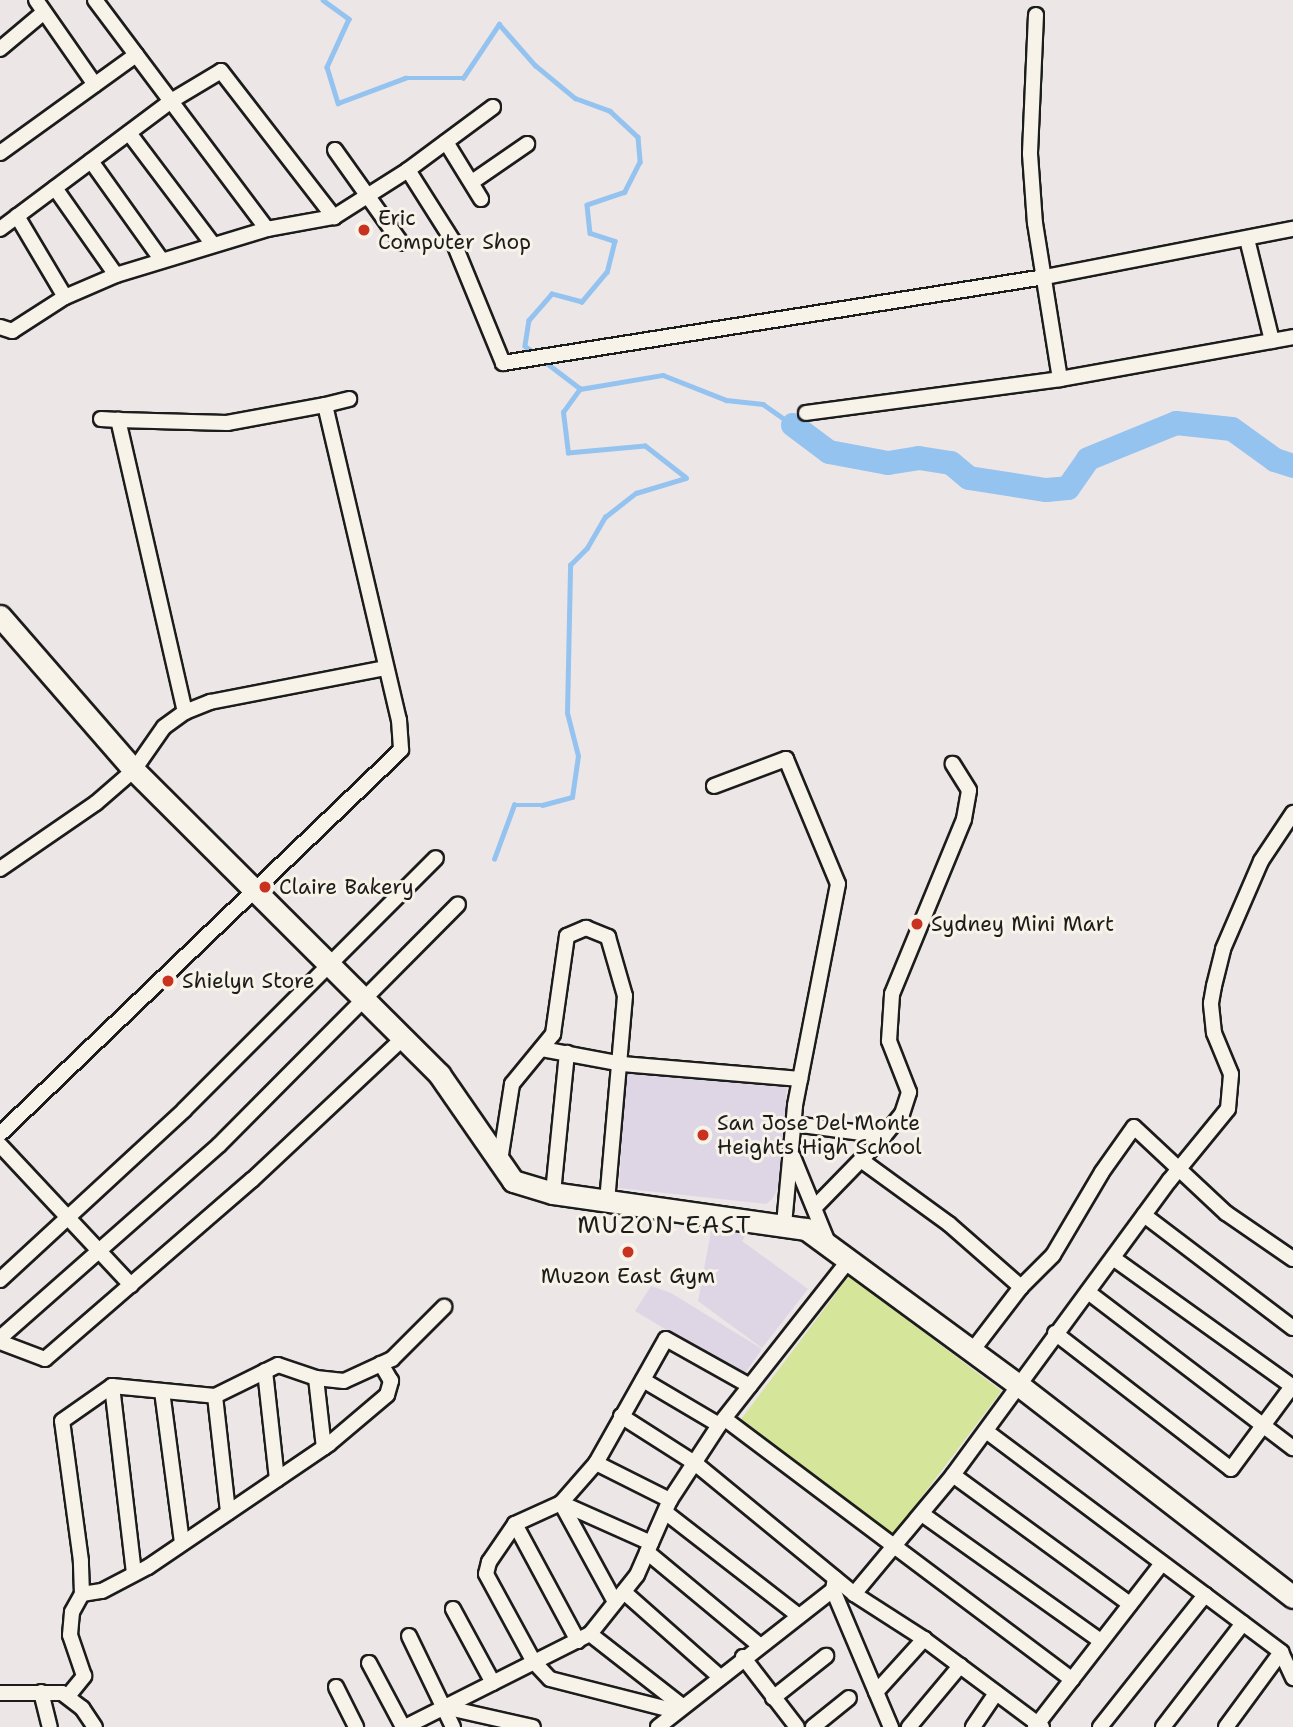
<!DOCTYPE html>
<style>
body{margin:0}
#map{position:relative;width:1293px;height:1727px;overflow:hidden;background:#ece6e7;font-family:"Shantell Sans",sans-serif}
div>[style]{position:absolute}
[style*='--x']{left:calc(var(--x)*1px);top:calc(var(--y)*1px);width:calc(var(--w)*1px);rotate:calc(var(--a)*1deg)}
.built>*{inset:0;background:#dfd6e5}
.green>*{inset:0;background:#d5e69a;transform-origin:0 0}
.stream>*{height:4.5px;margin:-2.25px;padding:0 2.25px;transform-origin:2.25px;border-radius:2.25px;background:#95c3f0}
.river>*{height:24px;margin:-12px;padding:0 12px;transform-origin:12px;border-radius:12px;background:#95c3f0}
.roads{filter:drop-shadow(2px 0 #1c1c1c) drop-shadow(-2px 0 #1c1c1c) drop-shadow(0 2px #1c1c1c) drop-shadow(0 -2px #1c1c1c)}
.street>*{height:14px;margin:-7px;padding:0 7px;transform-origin:7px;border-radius:7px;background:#f7f3e8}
.secondary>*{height:21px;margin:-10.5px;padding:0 10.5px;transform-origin:10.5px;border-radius:10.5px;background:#f7f3e8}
.dots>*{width:19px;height:19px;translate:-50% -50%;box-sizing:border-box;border:4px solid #f7f3e8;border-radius:50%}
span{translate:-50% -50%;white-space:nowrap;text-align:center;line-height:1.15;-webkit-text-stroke:6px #f7f3e8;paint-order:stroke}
.poi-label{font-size:21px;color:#1c1c1c}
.left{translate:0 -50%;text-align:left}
.quarter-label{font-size:24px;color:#1c1c1c;letter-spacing:2px}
</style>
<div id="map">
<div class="built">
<i style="clip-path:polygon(626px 1070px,787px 1084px,780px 1185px,772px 1199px,766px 1204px,619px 1188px)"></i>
<i style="clip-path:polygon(712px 1226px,749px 1230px,742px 1241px,808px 1289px,762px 1348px,698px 1301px)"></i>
<i style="clip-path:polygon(651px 1286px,671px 1293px,762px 1349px,743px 1376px,635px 1311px)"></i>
</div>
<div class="green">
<i style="left:849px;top:1276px;width:191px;height:185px;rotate:37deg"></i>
</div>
<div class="stream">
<i style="--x:323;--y:0;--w:32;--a:36"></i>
<i style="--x:349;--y:19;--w:53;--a:114.6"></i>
<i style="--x:327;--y:67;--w:38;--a:73"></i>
<i style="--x:338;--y:103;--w:72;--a:-20.5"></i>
<i style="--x:405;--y:78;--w:58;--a:0"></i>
<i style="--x:463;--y:78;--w:65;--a:-56.3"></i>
<i style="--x:499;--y:24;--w:55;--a:48.7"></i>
<i style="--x:535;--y:65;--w:52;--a:39.5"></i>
<i style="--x:575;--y:98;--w:37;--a:20"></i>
<i style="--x:610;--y:111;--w:38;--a:43"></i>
<i style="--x:638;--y:137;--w:25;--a:85"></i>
<i style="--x:640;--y:162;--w:34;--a:117"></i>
<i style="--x:625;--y:192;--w:40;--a:161.1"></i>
<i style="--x:587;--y:205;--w:28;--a:84"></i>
<i style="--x:590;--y:233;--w:26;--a:18"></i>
<i style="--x:615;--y:241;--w:32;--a:104"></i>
<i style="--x:607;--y:272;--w:39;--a:130"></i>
<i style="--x:582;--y:302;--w:31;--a:-165"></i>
<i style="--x:552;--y:294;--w:35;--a:131"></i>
<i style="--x:529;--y:320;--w:26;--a:99"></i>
<i style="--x:525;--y:346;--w:14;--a:36"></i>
<i style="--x:580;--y:389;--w:84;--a:-9.6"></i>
<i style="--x:663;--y:375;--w:68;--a:21.6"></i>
<i style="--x:726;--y:400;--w:37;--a:6"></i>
<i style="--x:763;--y:404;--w:37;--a:35"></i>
<i style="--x:494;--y:859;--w:58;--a:-69.7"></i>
<i style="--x:514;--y:805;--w:28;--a:0"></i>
<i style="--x:542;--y:805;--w:31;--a:-15"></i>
<i style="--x:572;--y:797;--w:41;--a:-81.7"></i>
<i style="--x:578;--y:756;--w:44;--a:-104.3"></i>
<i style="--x:567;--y:713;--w:148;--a:-88.8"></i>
<i style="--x:570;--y:565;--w:24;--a:-45"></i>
<i style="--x:587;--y:548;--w:36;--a:-60"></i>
<i style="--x:605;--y:517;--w:39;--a:-38"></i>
<i style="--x:636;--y:493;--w:52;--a:-16.7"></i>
<i style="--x:686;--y:478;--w:52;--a:-142"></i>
<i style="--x:645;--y:446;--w:77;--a:174.8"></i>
<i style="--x:568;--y:453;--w:41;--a:-97"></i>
<i style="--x:563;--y:412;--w:29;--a:-54"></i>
<i style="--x:580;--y:389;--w:48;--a:-142.7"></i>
</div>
<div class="river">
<i style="--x:793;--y:425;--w:45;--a:36.9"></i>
<i style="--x:829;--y:452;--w:60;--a:10.6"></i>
<i style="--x:888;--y:463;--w:31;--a:-9"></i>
<i style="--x:919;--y:458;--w:32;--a:9"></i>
<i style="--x:951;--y:463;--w:23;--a:40"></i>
<i style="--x:969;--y:478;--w:78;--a:8.9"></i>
<i style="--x:1046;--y:490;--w:22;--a:-5"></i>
<i style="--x:1068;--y:488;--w:35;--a:-55"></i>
<i style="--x:1088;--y:459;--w:95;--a:-22.2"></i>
<i style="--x:1176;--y:423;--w:56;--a:6.1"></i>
<i style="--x:1232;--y:429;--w:53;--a:35.8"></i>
<i style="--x:1275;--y:460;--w:19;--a:18"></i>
</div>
<div class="roads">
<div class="street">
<i style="--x:36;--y:0;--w:103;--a:55.2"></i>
<i style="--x:95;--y:0;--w:286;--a:53.1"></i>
<i style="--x:267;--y:229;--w:68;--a:-10.2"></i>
<i style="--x:334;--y:217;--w:88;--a:-32.4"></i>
<i style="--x:1036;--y:15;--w:139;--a:92.5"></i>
<i style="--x:1030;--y:154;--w:69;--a:85.9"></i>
<i style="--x:1035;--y:223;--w:158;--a:80.9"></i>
<i style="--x:0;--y:49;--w:57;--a:-40.1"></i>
<i style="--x:493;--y:107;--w:106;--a:143.5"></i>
<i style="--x:408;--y:170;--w:84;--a:57.6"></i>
<i style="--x:453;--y:241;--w:132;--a:67.7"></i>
<i style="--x:503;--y:363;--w:549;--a:-9.02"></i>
<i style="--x:1045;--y:277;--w:253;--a:-11"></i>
<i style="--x:129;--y:133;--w:138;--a:53"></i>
<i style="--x:446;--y:142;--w:67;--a:58.4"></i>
<i style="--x:335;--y:150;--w:114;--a:54.6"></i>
<i style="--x:0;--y:153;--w:168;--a:-35.8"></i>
<i style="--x:91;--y:161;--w:120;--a:54.5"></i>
<i style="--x:472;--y:182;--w:67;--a:-34.6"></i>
<i style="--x:55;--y:188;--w:106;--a:55"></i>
<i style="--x:17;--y:216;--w:94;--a:59.3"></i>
<i style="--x:0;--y:229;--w:214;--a:-36.8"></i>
<i style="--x:171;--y:101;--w:58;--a:-31"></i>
<i style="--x:221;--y:71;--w:185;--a:52.3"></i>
<i style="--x:1247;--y:239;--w:105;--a:76.2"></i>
<i style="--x:0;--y:327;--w:13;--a:18"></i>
<i style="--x:12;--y:331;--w:63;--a:-32.7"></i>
<i style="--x:65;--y:297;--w:56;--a:-23.3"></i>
<i style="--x:116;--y:275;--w:158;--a:-16.9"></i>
<i style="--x:325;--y:405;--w:25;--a:-14"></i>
<i style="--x:806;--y:413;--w:256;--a:-7.6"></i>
<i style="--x:1060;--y:379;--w:237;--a:-10.2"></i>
<i style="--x:101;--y:419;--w:17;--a:3"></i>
<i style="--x:185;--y:712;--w:27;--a:-22"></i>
<i style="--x:210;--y:702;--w:178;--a:-11"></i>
<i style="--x:714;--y:786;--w:77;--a:-20.6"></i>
<i style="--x:786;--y:759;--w:135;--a:67.4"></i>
<i style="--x:838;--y:884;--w:226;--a:101"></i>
<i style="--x:795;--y:1106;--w:119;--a:95.3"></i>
<i style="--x:0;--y:869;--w:116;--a:-34.5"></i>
<i style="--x:96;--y:803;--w:50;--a:-41"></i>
<i style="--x:134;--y:770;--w:52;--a:-55.1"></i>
<i style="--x:164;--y:727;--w:26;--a:-36"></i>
<i style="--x:185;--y:712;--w:300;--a:-102.9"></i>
<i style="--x:118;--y:420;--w:109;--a:1.6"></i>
<i style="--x:227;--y:423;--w:100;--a:-10.4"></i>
<i style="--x:325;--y:405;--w:324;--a:76.8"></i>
<i style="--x:399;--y:720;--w:30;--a:86"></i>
<i style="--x:401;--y:750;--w:555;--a:136.24"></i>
<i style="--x:542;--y:1049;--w:81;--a:10.6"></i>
<i style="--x:622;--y:1064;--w:179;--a:4.8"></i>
<i style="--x:794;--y:1124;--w:91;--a:7.6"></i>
<i style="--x:0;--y:1145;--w:192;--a:46.9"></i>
<i style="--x:793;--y:1157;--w:95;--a:67.8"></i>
<i style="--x:861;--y:1160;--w:109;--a:36"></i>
<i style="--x:949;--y:1224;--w:96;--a:41.2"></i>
<i style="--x:500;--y:1161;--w:78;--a:-81.1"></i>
<i style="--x:512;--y:1084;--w:65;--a:-50.6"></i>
<i style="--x:553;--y:1034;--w:99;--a:-81.9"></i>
<i style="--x:567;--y:936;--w:21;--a:-23"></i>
<i style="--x:586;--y:928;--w:24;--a:22"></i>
<i style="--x:608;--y:937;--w:61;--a:73.9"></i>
<i style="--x:625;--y:996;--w:205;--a:95"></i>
<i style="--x:553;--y:1193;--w:141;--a:-84.3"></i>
<i style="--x:815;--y:1207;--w:99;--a:-45.8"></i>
<i style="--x:884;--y:1136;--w:28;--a:-51"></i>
<i style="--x:902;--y:1114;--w:23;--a:-72"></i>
<i style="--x:909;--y:1092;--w:55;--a:-111.4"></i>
<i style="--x:889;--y:1041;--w:47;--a:-86.3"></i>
<i style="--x:892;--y:994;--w:189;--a:-67.6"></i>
<i style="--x:964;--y:819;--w:29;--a:-80"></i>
<i style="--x:969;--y:790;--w:31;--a:-122"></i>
<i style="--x:1144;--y:1215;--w:187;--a:37.2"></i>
<i style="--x:1113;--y:1258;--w:221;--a:35.6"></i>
<i style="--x:0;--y:1280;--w:251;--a:-42.7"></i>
<i style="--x:184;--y:1110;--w:356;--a:-45"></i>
<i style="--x:1088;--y:1292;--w:258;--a:37.3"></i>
<i style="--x:1055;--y:1333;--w:222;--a:37.7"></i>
<i style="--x:1231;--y:1469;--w:104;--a:-53.6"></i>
<i style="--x:0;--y:1338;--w:292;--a:-41.4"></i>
<i style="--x:219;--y:1145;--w:339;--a:-45.2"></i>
<i style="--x:0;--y:1342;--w:48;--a:20.7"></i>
<i style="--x:45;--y:1359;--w:274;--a:-40.9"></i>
<i style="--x:252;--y:1180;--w:204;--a:-43.2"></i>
<i style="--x:972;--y:1351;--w:81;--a:-52.6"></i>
<i style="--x:1021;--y:1287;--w:45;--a:-45"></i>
<i style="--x:1053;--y:1255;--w:96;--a:-59.4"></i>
<i style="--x:1102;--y:1172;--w:55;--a:-54.6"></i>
<i style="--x:1134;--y:1127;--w:126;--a:43.1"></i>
<i style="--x:1226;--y:1213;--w:81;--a:34.5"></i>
<i style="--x:265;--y:1371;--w:109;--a:83.7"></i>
<i style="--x:316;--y:1378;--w:70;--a:83.5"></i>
<i style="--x:643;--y:1380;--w:88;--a:30.6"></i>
<i style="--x:112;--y:1386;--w:189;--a:83.3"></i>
<i style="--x:162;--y:1391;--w:153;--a:82.5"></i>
<i style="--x:215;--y:1396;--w:117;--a:83.6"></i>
<i style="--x:621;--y:1416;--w:89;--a:32.6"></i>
<i style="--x:696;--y:1464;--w:205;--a:39.4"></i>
<i style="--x:854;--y:1594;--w:83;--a:32.7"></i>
<i style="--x:924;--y:1639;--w:147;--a:36.7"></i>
<i style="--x:725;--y:1419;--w:434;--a:36.9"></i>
<i style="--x:986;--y:1431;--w:369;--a:36.8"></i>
<i style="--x:1281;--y:1652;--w:29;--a:65"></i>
<i style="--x:596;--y:1463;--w:83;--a:26.6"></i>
<i style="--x:953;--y:1475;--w:219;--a:36.1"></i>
<i style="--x:665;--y:1512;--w:168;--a:37.8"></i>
<i style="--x:922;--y:1514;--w:219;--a:35.4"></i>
<i style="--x:515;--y:1524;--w:133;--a:61.7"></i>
<i style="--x:651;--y:1543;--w:98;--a:-156"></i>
<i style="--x:561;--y:1503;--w:51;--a:155.5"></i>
<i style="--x:515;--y:1524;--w:46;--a:124.4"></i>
<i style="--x:489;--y:1562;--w:12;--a:104"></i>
<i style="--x:486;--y:1574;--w:100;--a:61.4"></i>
<i style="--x:534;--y:1662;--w:23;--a:47"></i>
<i style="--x:550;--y:1679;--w:130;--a:14.3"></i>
<i style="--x:647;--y:1552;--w:146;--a:39.7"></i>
<i style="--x:833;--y:1590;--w:149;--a:67.1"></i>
<i style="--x:624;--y:1592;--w:127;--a:41.5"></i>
<i style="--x:82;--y:1594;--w:20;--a:-9"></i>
<i style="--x:102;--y:1591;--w:52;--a:-27.6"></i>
<i style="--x:148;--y:1567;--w:219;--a:-34.2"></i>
<i style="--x:329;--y:1444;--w:76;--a:-40.2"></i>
<i style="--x:387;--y:1395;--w:15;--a:-74"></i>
<i style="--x:391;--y:1381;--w:20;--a:-120"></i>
<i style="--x:854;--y:1594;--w:155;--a:-50.2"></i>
<i style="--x:953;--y:1475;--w:365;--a:-53.7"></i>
<i style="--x:1169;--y:1181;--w:93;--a:-50.7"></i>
<i style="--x:1228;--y:1109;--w:35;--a:-85"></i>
<i style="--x:1231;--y:1074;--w:44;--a:-112.5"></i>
<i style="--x:1214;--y:1033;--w:30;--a:-96"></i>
<i style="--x:1211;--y:1003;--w:17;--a:-80"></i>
<i style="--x:1214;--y:986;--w:38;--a:-76"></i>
<i style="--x:1223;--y:949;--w:96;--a:-66.6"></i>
<i style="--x:1261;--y:861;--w:58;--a:-56.3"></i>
<i style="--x:615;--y:1602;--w:113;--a:-118.6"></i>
<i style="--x:561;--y:1503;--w:53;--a:-48.8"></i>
<i style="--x:596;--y:1463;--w:142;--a:-60.6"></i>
<i style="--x:666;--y:1339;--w:96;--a:29.2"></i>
<i style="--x:453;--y:1609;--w:84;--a:61.6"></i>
<i style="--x:590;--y:1634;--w:117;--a:38"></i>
<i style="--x:409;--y:1636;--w:101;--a:64.2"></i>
<i style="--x:743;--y:1657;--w:88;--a:52.4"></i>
<i style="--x:369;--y:1663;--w:72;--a:62"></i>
<i style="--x:336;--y:1687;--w:45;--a:63.4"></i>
<i style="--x:41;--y:1692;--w:36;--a:76"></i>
<i style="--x:876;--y:1692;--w:72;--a:-47.8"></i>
<i style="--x:0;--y:1693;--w:62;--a:0"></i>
<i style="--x:62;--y:1693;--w:25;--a:37"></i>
<i style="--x:82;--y:1708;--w:23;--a:56"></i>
<i style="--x:68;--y:1696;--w:26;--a:-51"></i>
<i style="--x:84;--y:1676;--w:43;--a:-108.9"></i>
<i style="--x:70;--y:1635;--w:23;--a:-85"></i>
<i style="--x:72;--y:1612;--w:21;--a:-61"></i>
<i style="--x:82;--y:1594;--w:33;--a:-92"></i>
<i style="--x:81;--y:1561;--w:141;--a:-97.7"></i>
<i style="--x:62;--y:1421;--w:61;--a:-35"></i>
<i style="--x:112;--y:1386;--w:103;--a:5.5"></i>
<i style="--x:215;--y:1396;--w:70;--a:-26.2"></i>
<i style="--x:278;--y:1365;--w:40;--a:18.9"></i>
<i style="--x:316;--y:1378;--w:28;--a:6"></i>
<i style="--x:344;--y:1381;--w:53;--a:-24.6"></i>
<i style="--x:392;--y:1359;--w:74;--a:-45"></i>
<i style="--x:773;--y:1698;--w:68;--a:-38.4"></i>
<i style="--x:444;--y:1707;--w:91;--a:12.7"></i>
<i style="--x:405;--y:1727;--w:207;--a:-26.7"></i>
<i style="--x:590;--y:1634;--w:75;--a:-51.5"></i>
<i style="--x:637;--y:1575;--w:82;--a:-66.3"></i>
<i style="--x:670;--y:1500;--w:90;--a:-56.8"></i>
<i style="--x:719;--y:1425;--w:210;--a:-51.8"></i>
<i style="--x:658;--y:1727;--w:222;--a:-38.1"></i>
<i style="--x:833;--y:1590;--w:12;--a:-81"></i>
<i style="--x:813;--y:1727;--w:46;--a:-38.9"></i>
<i style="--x:909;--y:1727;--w:80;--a:-50.1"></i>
<i style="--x:973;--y:1727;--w:41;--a:-55.9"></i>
<i style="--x:1035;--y:1727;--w:207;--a:-52.2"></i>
<i style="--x:1100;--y:1727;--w:169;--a:-51.5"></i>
<i style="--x:1163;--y:1727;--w:131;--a:-52.4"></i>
<i style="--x:1226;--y:1727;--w:93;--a:-53.7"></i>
</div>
<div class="secondary">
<i style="--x:0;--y:616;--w:204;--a:49"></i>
<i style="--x:134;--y:770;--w:431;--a:44.9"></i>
<i style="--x:439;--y:1074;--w:130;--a:55.3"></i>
<i style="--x:513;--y:1181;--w:42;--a:16.7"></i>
<i style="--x:553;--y:1193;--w:256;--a:8.1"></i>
<i style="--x:806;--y:1229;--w:265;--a:36.3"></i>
<i style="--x:1020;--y:1386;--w:345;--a:37.7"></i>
</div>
</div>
<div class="dots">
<i style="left:364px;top:230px;background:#c8321e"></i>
<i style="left:265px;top:887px;background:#c8321e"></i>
<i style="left:917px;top:924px;background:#c8321e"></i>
<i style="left:168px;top:981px;background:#c8321e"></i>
<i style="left:703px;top:1135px;background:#c8321e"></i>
<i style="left:628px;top:1252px;background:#c8321e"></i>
</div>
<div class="poi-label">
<span class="left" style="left:378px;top:230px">Eric<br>Computer Shop</span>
<span class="left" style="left:279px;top:887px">Claire Bakery</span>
<span class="left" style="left:931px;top:924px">Sydney Mini Mart</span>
<span class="left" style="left:182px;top:981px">Shielyn Store</span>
<span class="left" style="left:717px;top:1135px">San Jose Del Monte<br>Heights High School</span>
<span style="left:628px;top:1276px">Muzon East Gym</span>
</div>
<div class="quarter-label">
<span style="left:665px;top:1226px">MUZON EAST</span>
</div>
</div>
